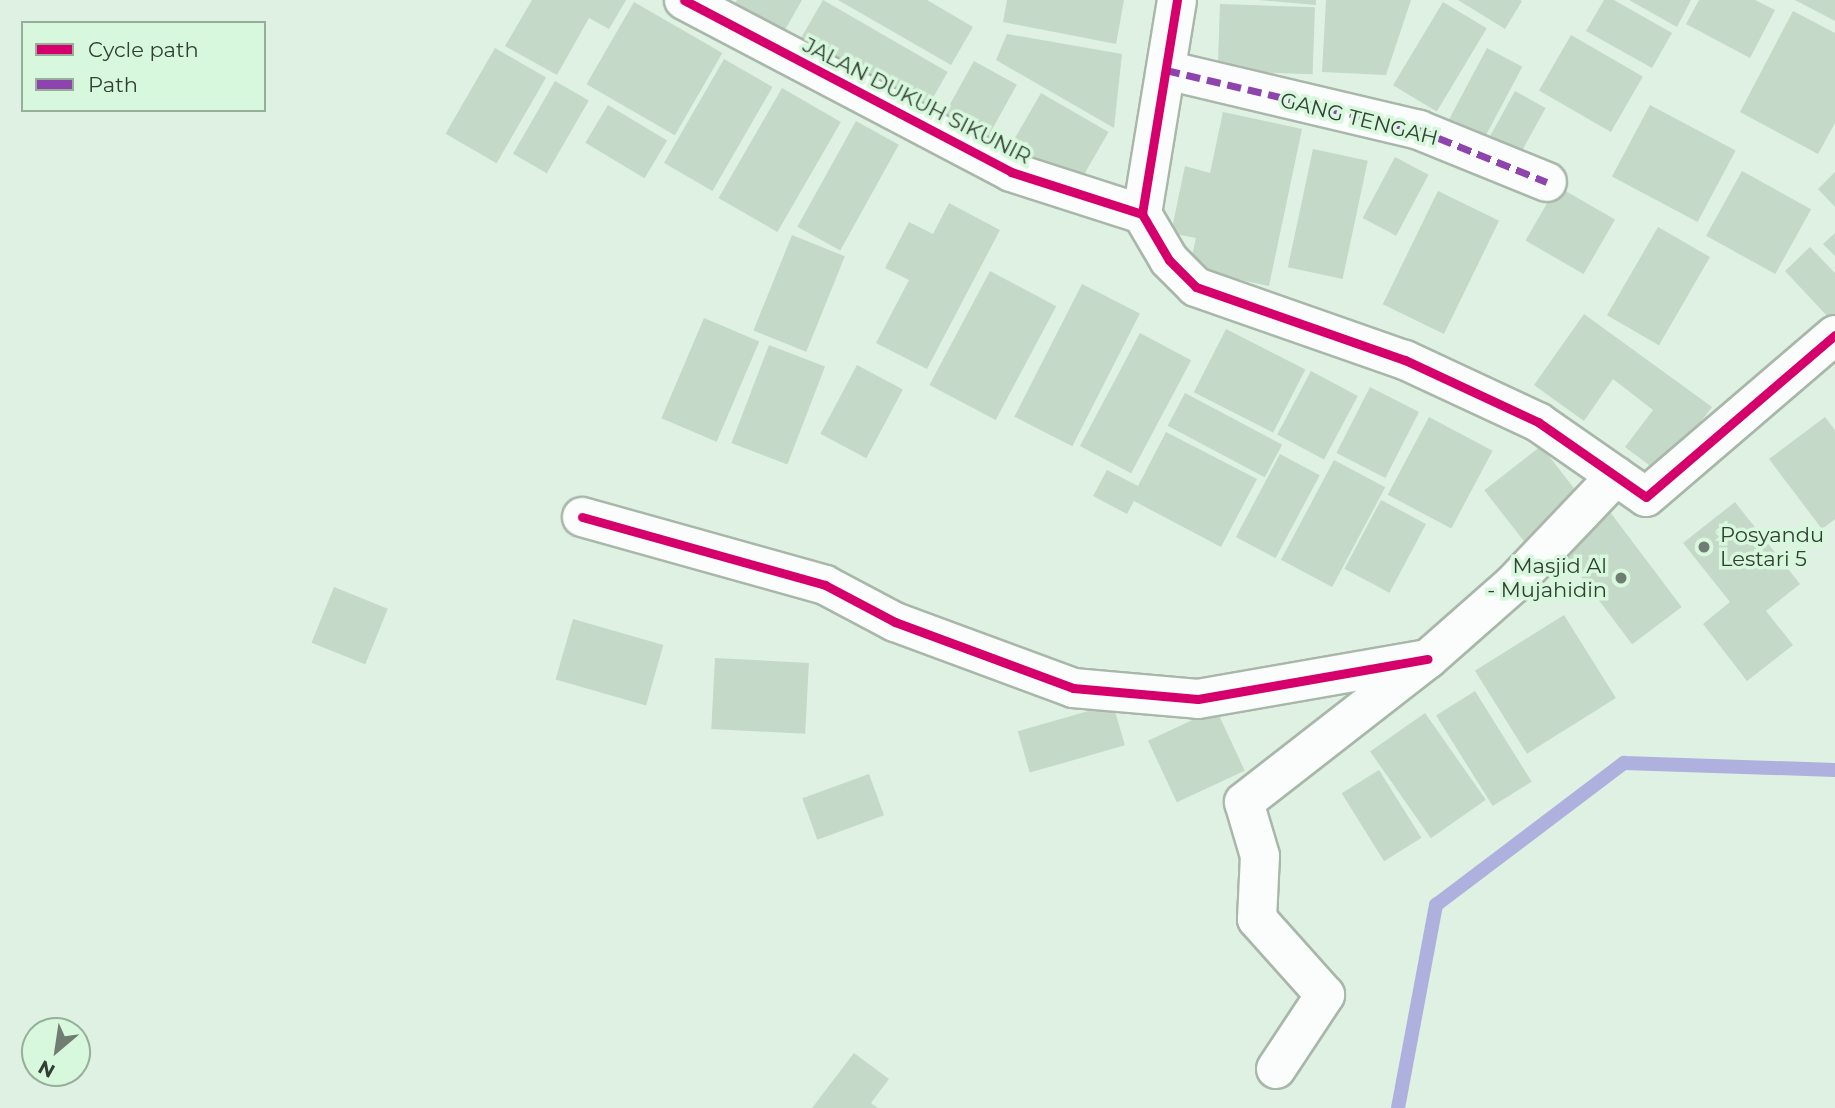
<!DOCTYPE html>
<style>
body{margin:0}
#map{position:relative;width:1835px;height:1108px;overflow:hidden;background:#dff1e2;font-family:Montserrat,sans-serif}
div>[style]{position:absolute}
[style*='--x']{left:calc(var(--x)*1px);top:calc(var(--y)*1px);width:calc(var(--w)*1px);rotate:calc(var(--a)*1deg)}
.stream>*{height:14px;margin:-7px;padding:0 7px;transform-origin:7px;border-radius:7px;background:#aeb1dd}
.building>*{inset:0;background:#c5d9c8;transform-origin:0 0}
.roads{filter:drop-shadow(2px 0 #a9b7ab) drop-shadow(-2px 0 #a9b7ab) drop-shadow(0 2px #a9b7ab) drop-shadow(0 -2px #a9b7ab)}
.minor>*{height:38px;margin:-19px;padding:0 19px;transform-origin:19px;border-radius:19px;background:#fafdfb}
.quiet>*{height:7px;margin-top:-3.5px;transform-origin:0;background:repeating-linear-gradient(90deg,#8e44ad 0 14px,transparent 0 21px)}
.cycleway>*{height:9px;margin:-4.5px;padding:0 4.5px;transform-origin:4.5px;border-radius:4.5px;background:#d6006c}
.dots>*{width:19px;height:19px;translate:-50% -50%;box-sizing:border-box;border:4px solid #d8f8dd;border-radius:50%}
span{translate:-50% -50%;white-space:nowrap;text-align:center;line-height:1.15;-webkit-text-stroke:7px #d8f8dd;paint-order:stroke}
.street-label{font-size:21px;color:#323f35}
.poi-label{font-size:21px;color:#323f35}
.left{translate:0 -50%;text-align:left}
.right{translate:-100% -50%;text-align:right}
.legend{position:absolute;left:21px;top:21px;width:245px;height:91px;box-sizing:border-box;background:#d8f8dd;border:2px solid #96ae9a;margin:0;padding:9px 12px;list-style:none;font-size:21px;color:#323f35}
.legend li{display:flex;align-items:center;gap:14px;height:35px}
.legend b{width:35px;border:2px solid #96ae9a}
.north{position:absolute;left:21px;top:1017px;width:70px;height:70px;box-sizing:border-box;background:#d8f8dd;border:2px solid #96ae9a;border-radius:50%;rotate:209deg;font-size:19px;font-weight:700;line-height:28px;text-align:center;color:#323f35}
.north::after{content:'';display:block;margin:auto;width:24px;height:32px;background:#6f7d72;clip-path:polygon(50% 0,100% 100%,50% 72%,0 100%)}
</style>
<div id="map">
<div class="stream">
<i style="--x:1398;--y:1108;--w:207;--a:-79.4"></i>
<i style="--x:1436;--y:905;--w:236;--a:-37.1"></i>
<i style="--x:1624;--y:763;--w:211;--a:1.9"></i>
</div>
<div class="building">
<i style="clip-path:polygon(532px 0,626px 0,609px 29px,589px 18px,557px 75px,505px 46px)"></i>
<i style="clip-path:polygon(737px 0,802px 0,782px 35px,733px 7px)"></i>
<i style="left:823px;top:0;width:144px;height:52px;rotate:30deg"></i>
<i style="clip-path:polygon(838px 0,927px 0,973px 27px,951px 65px)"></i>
<i style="clip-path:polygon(1007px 0,1124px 0,1116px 44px,1003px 22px)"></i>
<i style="clip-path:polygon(1259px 0,1316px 0,1316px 5px)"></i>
<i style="clip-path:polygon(1326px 0,1411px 0,1386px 75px,1322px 72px)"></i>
<i style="clip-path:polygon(1458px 0,1520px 0,1522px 1px,1505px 29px)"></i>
<i style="clip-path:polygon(1604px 0,1614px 0,1672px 33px,1652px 68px,1586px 31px)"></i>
<i style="clip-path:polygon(1629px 0,1691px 0,1677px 27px)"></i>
<i style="clip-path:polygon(1699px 0,1755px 0,1775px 10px,1750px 58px,1686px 24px)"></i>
<i style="clip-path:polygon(1795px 0,1835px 0,1835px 21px)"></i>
<i style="left:634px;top:2px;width:102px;height:95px;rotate:30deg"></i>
<i style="left:1443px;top:2px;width:51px;height:97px;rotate:31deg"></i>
<i style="left:1220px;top:4px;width:95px;height:67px;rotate:2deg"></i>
<i style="clip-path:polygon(1793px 11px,1835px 33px,1835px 123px,1818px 154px,1740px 112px)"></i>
<i style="clip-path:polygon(1007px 34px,1122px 54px,1114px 128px,996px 60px)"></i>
<i style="left:1571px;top:35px;width:83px;height:64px;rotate:30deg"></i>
<i style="left:495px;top:48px;width:59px;height:99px;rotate:30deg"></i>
<i style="left:1487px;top:48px;width:40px;height:81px;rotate:28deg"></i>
<i style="left:724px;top:59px;width:56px;height:120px;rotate:30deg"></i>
<i style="left:974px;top:61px;width:49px;height:75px;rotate:29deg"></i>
<i style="left:555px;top:81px;width:39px;height:84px;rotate:30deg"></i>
<i style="left:782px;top:88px;width:68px;height:127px;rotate:30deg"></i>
<i style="left:1515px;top:91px;width:35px;height:68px;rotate:29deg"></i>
<i style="left:1041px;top:93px;width:78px;height:69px;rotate:30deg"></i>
<i style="left:608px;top:105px;width:69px;height:44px;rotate:31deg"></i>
<i style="left:1650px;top:105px;width:97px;height:81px;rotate:28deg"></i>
<i style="clip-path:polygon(1223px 112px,1302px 129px,1269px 286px,1189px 269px,1196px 238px,1171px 233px,1185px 166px,1210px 173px)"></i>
<i style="left:856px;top:121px;width:49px;height:121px;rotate:29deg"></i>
<i style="left:1313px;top:149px;width:56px;height:121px;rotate:12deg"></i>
<i style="left:1395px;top:157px;width:38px;height:69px;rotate:28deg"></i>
<i style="left:1742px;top:171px;width:79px;height:74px;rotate:29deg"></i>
<i style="clip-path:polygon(1835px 172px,1835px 207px,1818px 189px)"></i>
<i style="left:1557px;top:186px;width:67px;height:63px;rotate:30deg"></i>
<i style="left:1438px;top:191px;width:68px;height:126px;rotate:26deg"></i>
<i style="clip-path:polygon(949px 203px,1000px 230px,927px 369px,876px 343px,909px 280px,885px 268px,909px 222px,933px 234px)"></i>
<i style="left:1658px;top:227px;width:60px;height:102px;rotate:30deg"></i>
<i style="clip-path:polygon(1835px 233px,1835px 256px,1823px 244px)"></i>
<i style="left:792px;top:235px;width:57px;height:103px;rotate:22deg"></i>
<i style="clip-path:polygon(1810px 247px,1835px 273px,1835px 314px,1830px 319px,1785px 271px)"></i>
<i style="left:990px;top:271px;width:75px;height:129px;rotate:28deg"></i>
<i style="left:1082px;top:284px;width:65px;height:149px;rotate:27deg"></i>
<i style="clip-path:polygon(1584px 314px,1712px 407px,1661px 474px,1625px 447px,1653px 410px,1613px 379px,1584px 421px,1534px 385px)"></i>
<i style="left:704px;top:318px;width:60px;height:109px;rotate:23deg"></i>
<i style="left:1226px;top:329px;width:89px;height:71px;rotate:27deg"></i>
<i style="left:1140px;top:333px;width:58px;height:128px;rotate:28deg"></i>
<i style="left:769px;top:345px;width:60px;height:105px;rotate:21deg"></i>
<i style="left:857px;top:365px;width:52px;height:78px;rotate:28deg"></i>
<i style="left:1311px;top:371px;width:53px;height:72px;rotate:28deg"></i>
<i style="left:1370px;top:387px;width:55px;height:74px;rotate:27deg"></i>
<i style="left:1185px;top:393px;width:110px;height:37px;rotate:28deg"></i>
<i style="left:1429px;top:417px;width:72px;height:88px;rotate:28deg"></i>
<i style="clip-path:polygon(1825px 417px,1835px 430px,1835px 519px,1822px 529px,1769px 459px)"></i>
<i style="clip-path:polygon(1166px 432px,1257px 479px,1221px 547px,1134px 501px,1127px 514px,1093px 496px,1107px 470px,1138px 486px)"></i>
<i style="left:1541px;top:446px;width:66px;height:72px;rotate:52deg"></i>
<i style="left:1280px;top:454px;width:45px;height:94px;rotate:28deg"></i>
<i style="left:1334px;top:460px;width:58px;height:113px;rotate:28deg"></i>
<i style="left:1381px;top:500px;width:51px;height:78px;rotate:28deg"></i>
<i style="clip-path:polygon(1735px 502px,1800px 584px,1766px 611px,1793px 645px,1747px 681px,1703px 624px,1730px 602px,1683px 543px)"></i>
<i style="left:1610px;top:512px;width:119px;height:62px;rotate:53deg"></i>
<i style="left:334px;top:587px;width:58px;height:60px;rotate:22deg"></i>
<i style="left:1564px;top:615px;width:98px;height:105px;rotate:58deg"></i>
<i style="left:573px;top:619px;width:94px;height:63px;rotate:16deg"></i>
<i style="left:715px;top:658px;width:94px;height:71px;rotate:3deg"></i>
<i style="left:1475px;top:691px;width:107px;height:46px;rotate:58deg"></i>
<i style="left:1113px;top:704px;width:43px;height:99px;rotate:74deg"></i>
<i style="left:1216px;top:709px;width:68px;height:75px;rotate:65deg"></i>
<i style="left:1425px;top:713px;width:106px;height:67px;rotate:55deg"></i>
<i style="left:1379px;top:770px;width:80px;height:44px;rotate:58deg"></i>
<i style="left:869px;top:774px;width:44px;height:71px;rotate:70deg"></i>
<i style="clip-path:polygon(854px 1053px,889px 1079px,871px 1103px,878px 1108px,812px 1108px)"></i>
</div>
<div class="roads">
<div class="minor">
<i style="--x:684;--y:0;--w:369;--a:27.7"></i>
<i style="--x:1011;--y:172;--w:138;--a:17.8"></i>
<i style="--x:1177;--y:0;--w:217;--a:99.3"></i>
<i style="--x:1142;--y:214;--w:53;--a:59.6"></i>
<i style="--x:1169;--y:260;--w:38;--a:45"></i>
<i style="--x:1196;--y:287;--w:221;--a:19.3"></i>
<i style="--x:1405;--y:360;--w:147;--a:25"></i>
<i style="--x:1538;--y:422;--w:131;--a:34.8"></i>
<i style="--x:1646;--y:497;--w:249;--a:-40.6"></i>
<i style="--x:1166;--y:70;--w:260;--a:13.3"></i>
<i style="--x:1419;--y:130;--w:138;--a:22.1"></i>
<i style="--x:582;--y:517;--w:252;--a:15.6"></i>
<i style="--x:825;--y:585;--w:79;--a:27.9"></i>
<i style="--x:895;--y:622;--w:190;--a:20.3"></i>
<i style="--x:1073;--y:688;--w:125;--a:5"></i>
<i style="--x:1198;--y:699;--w:233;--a:-9.9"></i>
<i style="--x:1276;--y:1069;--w:89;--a:-56.5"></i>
<i style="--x:1325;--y:995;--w:102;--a:-131.8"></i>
<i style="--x:1257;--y:919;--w:63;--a:-87.3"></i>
<i style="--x:1260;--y:856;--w:56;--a:-106.5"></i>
<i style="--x:1244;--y:802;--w:233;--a:-37.9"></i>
<i style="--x:1428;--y:659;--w:113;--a:-41.4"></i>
<i style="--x:1513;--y:584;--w:149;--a:-46.4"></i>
</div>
</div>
<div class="quiet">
<i style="--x:1166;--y:70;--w:260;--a:13.3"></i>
<i style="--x:1419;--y:130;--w:138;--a:22.1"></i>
</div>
<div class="cycleway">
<i style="--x:684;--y:0;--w:369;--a:27.7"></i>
<i style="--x:1011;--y:172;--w:138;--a:17.8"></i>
<i style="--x:1177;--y:0;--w:217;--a:99.3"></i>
<i style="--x:1142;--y:214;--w:53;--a:59.6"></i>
<i style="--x:1169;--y:260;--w:38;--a:45"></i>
<i style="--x:1196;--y:287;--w:221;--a:19.3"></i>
<i style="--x:1405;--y:360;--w:147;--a:25"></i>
<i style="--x:1538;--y:422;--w:131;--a:34.8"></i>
<i style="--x:1646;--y:497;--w:249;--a:-40.6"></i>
<i style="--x:582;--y:517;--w:252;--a:15.6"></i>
<i style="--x:825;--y:585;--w:79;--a:27.9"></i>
<i style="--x:895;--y:622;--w:190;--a:20.3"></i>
<i style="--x:1073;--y:688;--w:125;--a:5"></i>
<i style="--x:1198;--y:699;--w:233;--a:-9.9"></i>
</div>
<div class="dots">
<i style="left:1704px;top:547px;background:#6f7d72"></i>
<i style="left:1621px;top:578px;background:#6f7d72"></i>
</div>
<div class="street-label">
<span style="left:917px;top:101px;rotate:27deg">JALAN DUKUH SIKUNIR</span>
<span style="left:1359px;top:119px;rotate:14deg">GANG TENGAH</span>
</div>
<div class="poi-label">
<span class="left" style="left:1720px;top:547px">Posyandu<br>Lestari 5</span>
<span class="right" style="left:1607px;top:578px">Masjid Al<br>- Mujahidin</span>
</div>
<ul class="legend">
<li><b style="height:9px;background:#d6006c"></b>Cycle path</li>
<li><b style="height:9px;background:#8e44ad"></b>Path</li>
</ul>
<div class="north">N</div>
</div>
